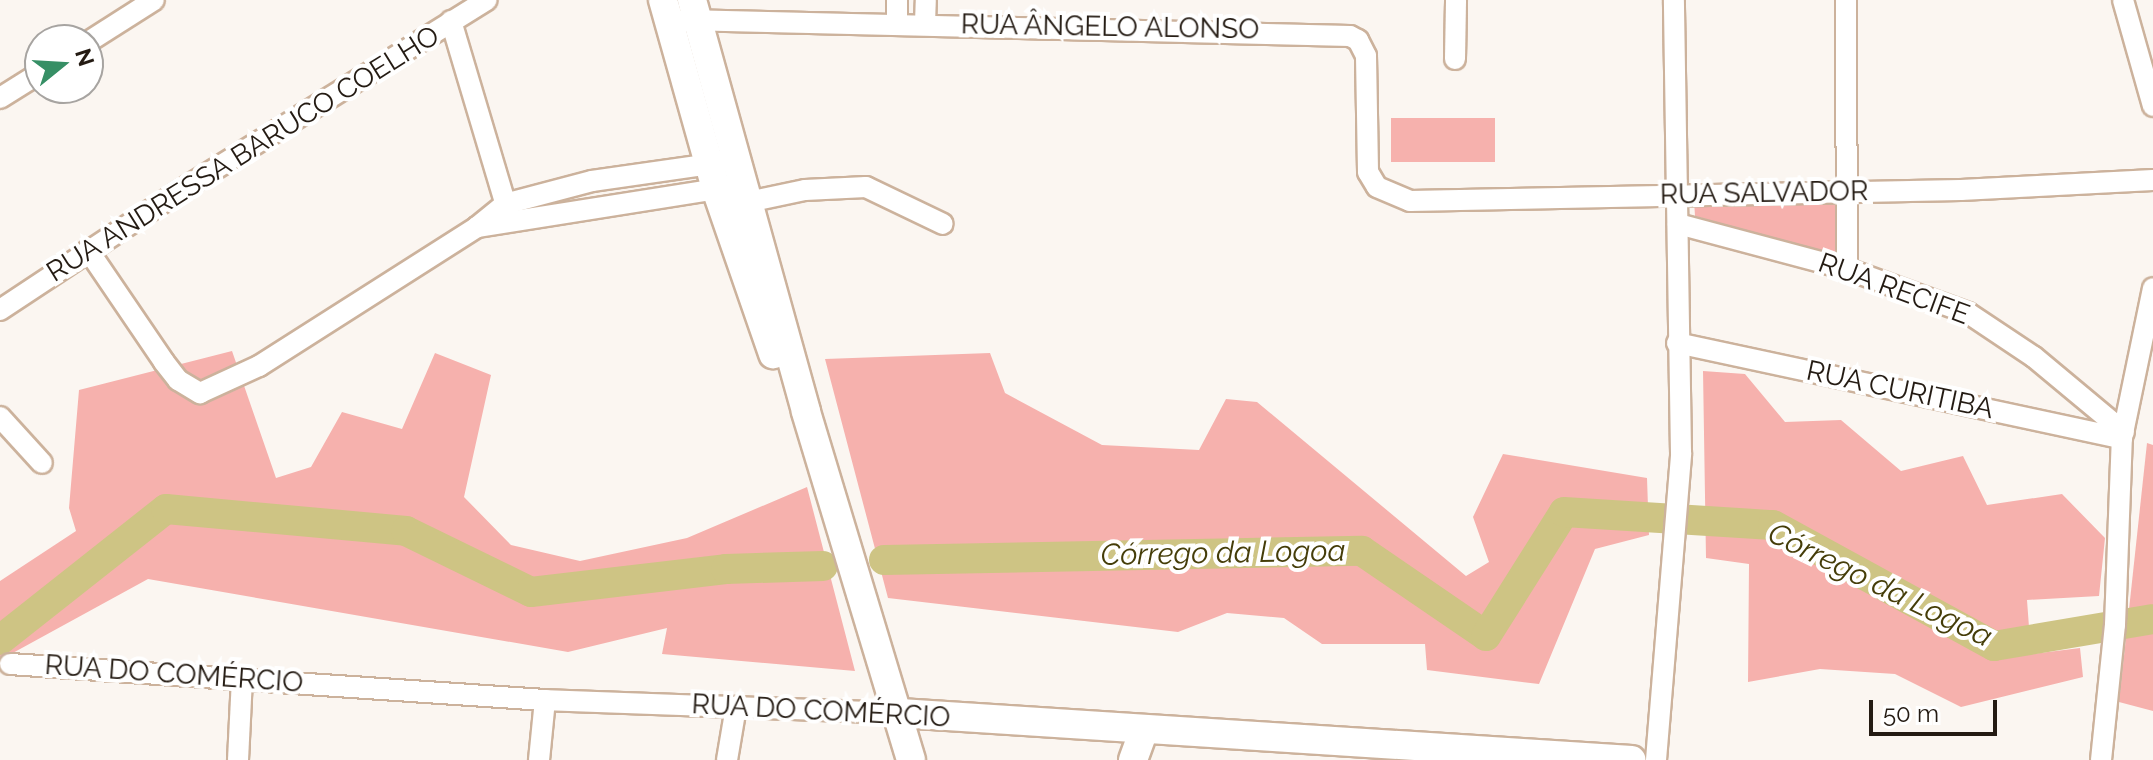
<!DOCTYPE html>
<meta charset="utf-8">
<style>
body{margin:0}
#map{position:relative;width:2153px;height:760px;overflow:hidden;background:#fbf6f1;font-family:Raleway,sans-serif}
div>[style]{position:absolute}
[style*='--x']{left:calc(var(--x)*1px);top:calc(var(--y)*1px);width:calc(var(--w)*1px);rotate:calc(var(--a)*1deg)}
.green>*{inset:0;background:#f6b1ad;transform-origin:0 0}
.river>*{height:30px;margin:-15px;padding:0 15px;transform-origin:15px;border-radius:15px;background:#cec484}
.roads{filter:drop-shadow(2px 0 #ccb29c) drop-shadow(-2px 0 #ccb29c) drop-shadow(0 2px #ccb29c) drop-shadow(0 -2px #ccb29c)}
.street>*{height:20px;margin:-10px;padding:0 10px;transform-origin:10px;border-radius:10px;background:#fff}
.secondary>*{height:28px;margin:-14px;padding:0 14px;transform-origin:14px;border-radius:14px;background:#fff}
span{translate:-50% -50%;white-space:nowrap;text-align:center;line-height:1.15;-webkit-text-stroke:8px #fff;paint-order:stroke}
.street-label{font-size:28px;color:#241b13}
.water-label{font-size:30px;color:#453d09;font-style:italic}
.north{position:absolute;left:24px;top:24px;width:80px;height:80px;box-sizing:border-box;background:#fff;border:2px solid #a7a4a1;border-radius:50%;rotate:72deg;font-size:22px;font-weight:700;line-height:32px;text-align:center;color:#241b13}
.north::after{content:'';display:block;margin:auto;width:28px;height:36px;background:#368f65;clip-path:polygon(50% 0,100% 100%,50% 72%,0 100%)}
.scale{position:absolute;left:1869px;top:700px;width:128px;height:36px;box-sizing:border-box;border:4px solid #241b13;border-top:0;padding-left:10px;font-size:24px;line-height:28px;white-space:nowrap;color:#241b13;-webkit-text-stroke:6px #fff;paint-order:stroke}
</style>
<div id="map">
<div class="green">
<i style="left:1495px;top:118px;width:44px;height:104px;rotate:90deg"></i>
<i style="clip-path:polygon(1694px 201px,1845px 201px,1841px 257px,1695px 216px)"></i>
<i style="clip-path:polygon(232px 351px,276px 478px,311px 467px,342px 412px,402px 429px,435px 353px,491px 375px,464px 497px,511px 545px,580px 561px,687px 538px,807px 487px,855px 671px,662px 654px,667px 628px,568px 652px,148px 579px,0 660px,0 581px,76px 531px,69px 508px,79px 390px)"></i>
<i style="clip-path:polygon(990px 353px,1005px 393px,1102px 445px,1199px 450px,1226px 399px,1257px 402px,1466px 576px,1489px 562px,1473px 517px,1503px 454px,1647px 478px,1649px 535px,1595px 549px,1539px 684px,1427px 670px,1425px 644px,1322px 644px,1284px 618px,1227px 613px,1178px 632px,888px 598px,825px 359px)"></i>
<i style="clip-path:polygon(1703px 371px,1745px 374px,1785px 422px,1841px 420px,1901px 471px,1963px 456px,1987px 505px,2062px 494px,2105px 538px,2099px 596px,2027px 600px,2031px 654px,2080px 648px,2083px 677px,1961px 707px,1895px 674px,1820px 669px,1748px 682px,1749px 564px,1706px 558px)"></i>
<i style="clip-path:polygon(2147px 443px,2153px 445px,2153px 711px,2119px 702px)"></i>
</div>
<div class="river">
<i style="--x:884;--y:560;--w:478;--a:-1.1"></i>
<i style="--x:1362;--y:551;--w:150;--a:34.4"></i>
<i style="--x:1486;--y:636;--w:146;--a:-57.8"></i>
<i style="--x:1564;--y:512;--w:209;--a:3.6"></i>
<i style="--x:1773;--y:525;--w:252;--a:28.7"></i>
<i style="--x:1994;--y:646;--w:161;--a:-9.6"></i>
<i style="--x:0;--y:640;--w:211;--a:-38.3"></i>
<i style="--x:166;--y:509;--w:241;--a:5.2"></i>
<i style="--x:406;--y:531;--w:139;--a:26"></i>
<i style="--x:531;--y:592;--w:196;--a:-6.7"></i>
<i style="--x:726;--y:569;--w:97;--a:-1.8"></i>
</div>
<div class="roads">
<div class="street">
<i style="--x:897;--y:0;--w:23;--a:90"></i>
<i style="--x:1846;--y:0;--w:269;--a:89.8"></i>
<i style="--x:2123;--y:0;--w:110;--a:74.2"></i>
<i style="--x:684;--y:20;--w:666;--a:1.38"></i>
<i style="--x:1350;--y:36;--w:9;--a:27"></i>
<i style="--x:1358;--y:40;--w:18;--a:63"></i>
<i style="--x:1366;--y:56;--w:116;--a:89"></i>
<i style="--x:1368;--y:172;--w:17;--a:59"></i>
<i style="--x:1377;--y:187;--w:36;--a:23"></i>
<i style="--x:1410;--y:201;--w:551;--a:-1.14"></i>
<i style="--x:1961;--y:190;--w:192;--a:-3"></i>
<i style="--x:451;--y:21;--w:203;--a:73.4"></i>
<i style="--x:925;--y:23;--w:23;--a:-88"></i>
<i style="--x:88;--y:42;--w:78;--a:-32.5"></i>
<i style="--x:1455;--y:59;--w:59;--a:-89"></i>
<i style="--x:0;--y:98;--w:47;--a:-32"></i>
<i style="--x:748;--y:202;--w:58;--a:-11.9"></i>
<i style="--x:805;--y:190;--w:61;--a:-2.8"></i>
<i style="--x:866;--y:187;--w:85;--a:25.7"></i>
<i style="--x:1678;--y:224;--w:175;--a:14.9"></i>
<i style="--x:1847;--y:269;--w:129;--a:20"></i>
<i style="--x:1968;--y:313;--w:79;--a:33.7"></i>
<i style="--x:2034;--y:357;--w:117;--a:39.8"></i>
<i style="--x:477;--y:227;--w:255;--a:-9"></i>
<i style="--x:88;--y:250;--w:135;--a:55.8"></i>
<i style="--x:164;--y:362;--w:23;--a:52"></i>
<i style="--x:178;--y:380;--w:26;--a:31"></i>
<i style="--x:200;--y:393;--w:65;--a:-24.6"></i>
<i style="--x:259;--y:366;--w:259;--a:-32.5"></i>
<i style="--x:477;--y:227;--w:36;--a:-39"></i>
<i style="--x:505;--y:204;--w:90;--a:-14.8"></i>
<i style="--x:592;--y:181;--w:128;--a:-8.1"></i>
<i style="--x:0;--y:310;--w:210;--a:-33.5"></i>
<i style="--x:175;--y:194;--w:367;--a:-31.9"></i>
<i style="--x:1677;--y:343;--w:455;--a:12.1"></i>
<i style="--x:0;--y:417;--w:62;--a:47.6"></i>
<i style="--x:10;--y:664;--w:536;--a:3.85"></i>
<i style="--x:545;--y:700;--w:355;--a:2.1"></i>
<i style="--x:238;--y:760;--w:82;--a:-87.2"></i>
<i style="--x:539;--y:760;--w:60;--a:-84.3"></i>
<i style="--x:727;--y:760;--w:54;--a:-80.4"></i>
<i style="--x:1656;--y:760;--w:308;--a:-85.3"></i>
<i style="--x:1681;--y:453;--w:453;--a:-90.9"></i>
<i style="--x:2101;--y:760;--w:136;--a:-84.1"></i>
<i style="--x:2115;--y:625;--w:187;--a:-87.9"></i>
<i style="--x:2122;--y:438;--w:153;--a:-78.3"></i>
</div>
<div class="secondary">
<i style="--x:663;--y:0;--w:196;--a:74.3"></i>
<i style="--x:716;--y:189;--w:175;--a:70.9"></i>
<i style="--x:692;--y:0;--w:427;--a:74.5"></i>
<i style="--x:806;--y:412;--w:363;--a:73.2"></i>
<i style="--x:900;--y:713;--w:733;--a:3.68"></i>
<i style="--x:1133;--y:760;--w:30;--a:-70"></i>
</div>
</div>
<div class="street-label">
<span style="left:1110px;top:27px;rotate:1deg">RUA ÂNGELO ALONSO</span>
<span style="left:243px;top:154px;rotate:-32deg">RUA ANDRESSA BARUCO COELHO</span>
<span style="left:1764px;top:193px;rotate:-1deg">RUA SALVADOR</span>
<span style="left:1894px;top:289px;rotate:20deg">RUA RECIFE</span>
<span style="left:1900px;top:390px;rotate:12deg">RUA CURITIBA</span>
<span style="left:174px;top:674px;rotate:4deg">RUA DO COMÉRCIO</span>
<span style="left:821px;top:711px;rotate:3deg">RUA DO COMÉRCIO</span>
</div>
<div class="water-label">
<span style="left:1223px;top:553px;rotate:-1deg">Córrego da Logoa</span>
<span style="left:1880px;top:585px;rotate:26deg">Córrego da Logoa</span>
</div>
<div class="north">N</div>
<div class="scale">50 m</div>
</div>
